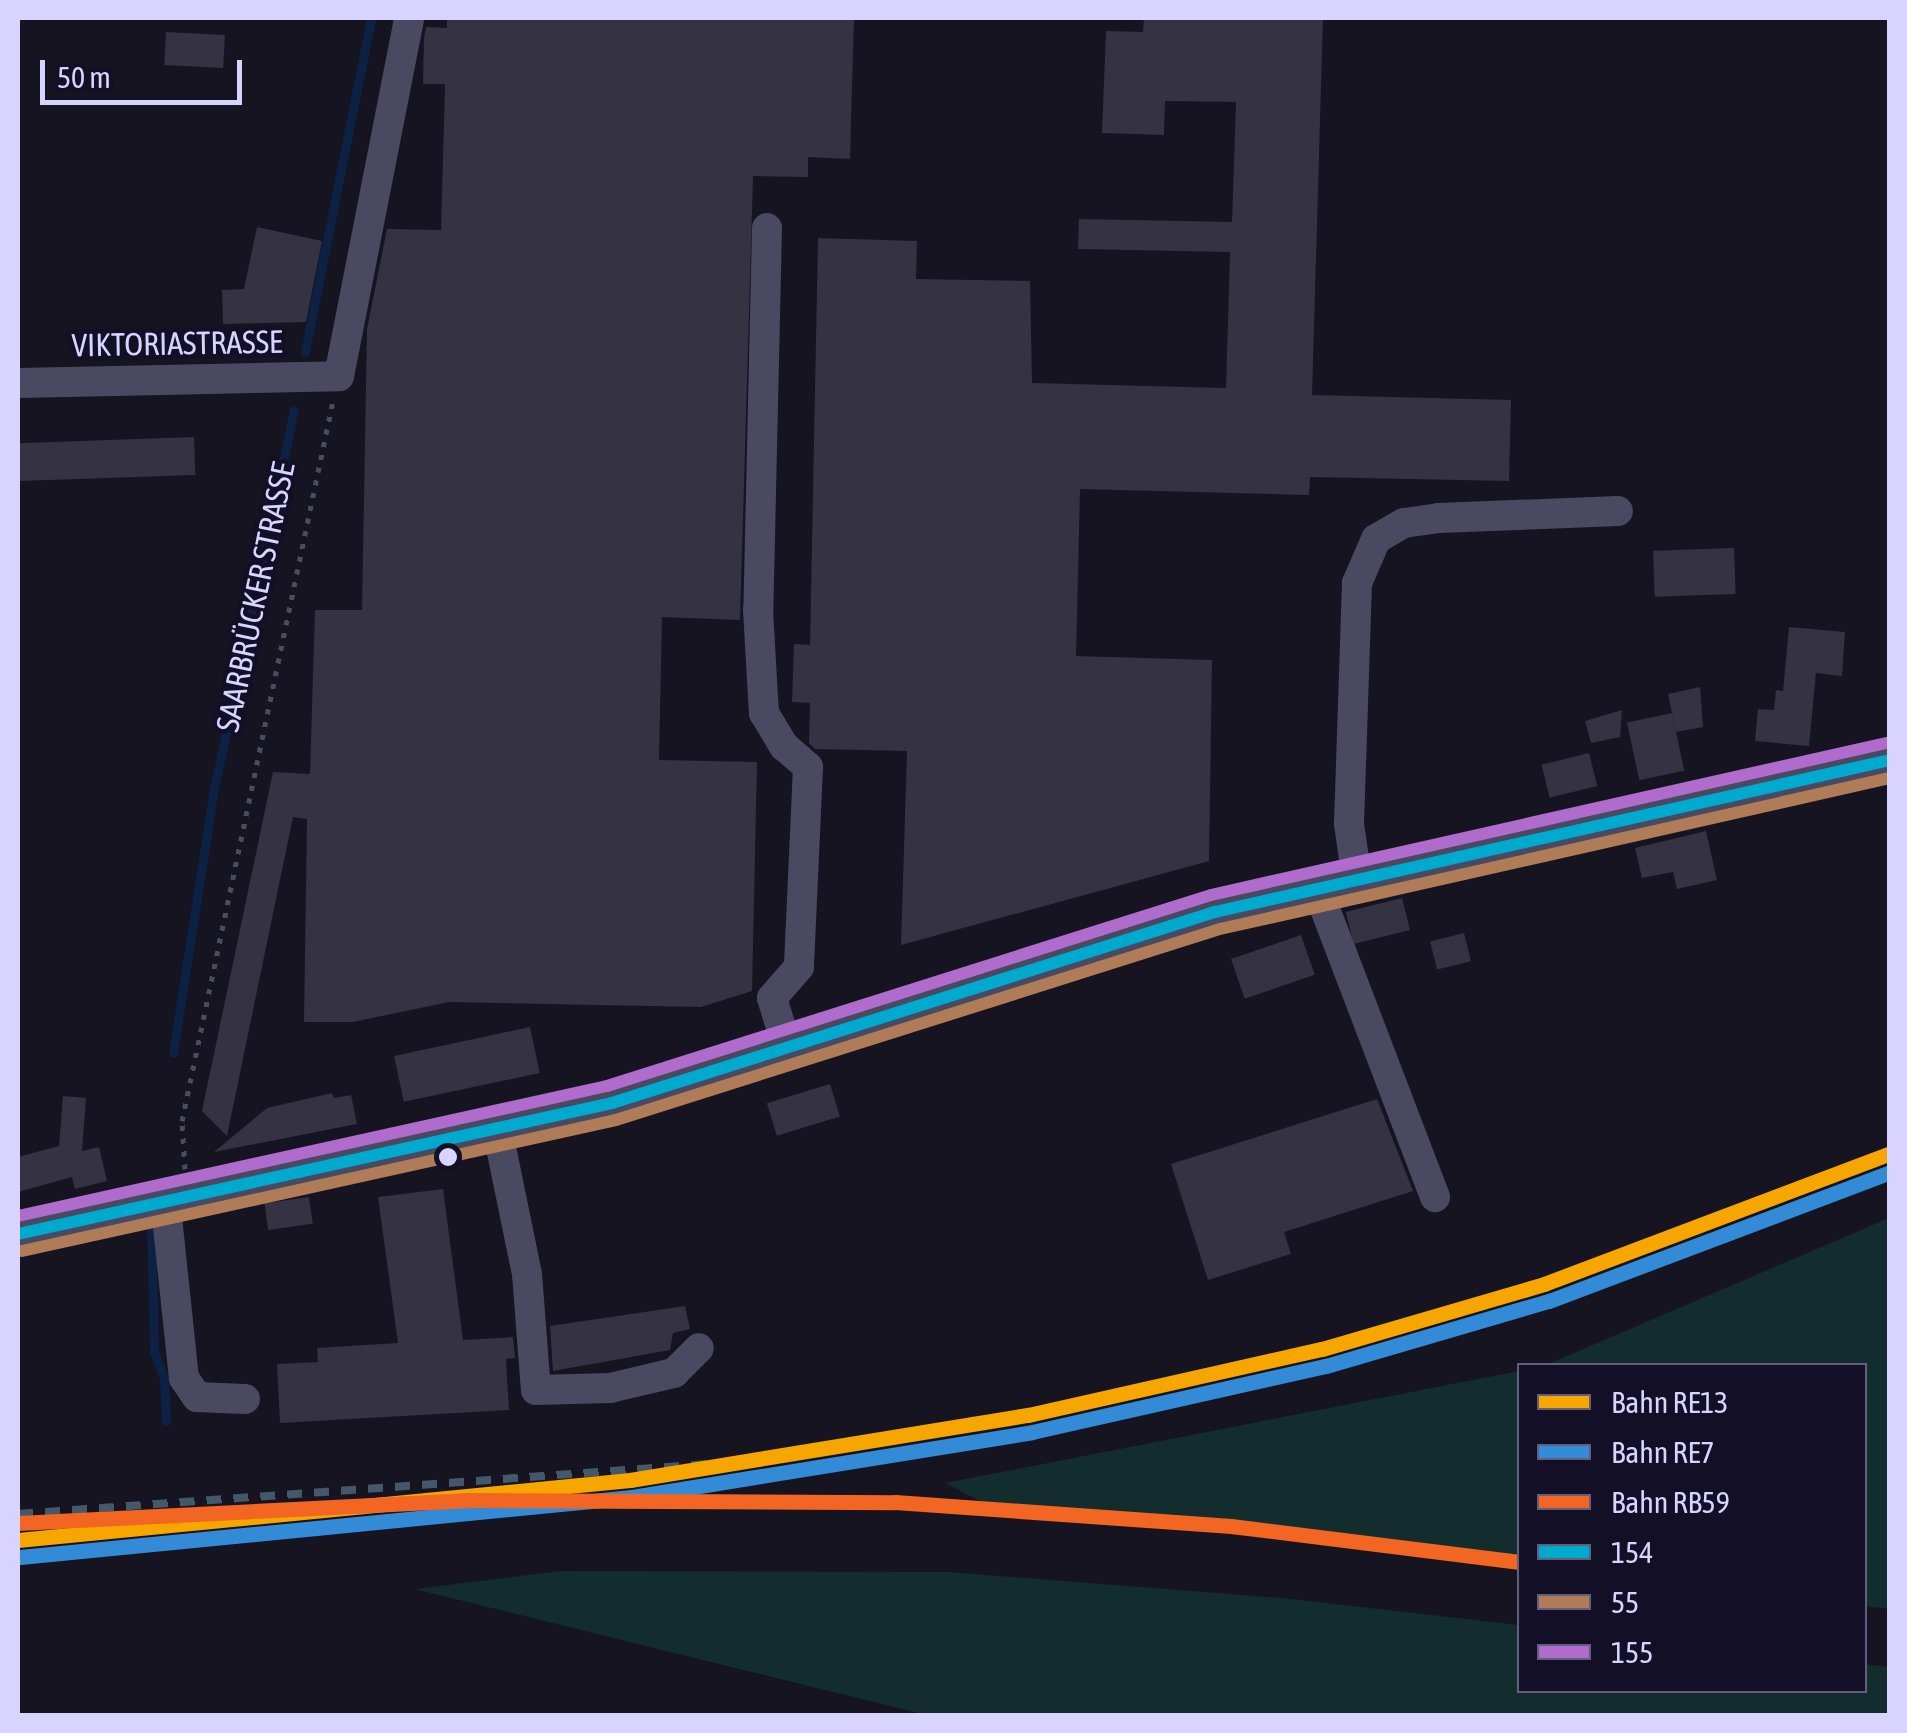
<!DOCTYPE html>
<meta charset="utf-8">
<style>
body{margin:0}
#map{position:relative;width:1907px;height:1733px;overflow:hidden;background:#161421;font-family:"Asap Condensed",sans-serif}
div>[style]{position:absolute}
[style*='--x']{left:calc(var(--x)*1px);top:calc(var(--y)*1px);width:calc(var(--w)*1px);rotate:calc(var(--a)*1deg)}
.green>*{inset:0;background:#132c2d}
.stream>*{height:9px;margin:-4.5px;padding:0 4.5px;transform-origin:4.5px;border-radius:4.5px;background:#0d2144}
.building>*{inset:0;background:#343243;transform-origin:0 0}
.path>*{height:5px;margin-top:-2.5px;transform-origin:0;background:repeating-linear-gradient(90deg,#44505f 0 5px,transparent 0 13px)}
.minor>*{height:30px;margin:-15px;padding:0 15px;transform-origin:15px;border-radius:15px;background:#4a4962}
.rail>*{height:8px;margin-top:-4px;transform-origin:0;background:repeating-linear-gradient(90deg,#43596b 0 15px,transparent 0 27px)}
.bus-1>*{height:12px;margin:-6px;padding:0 6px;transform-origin:6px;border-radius:6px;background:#00a9ce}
.bus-2>*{height:12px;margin:-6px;padding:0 6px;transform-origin:6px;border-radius:6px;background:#b07c57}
.bus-3>*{height:12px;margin:-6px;padding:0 6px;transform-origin:6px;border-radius:6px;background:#b06ccc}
.rail-1>*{height:15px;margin:-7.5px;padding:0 7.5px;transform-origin:7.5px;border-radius:7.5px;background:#f7a600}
.rail-2>*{height:15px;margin:-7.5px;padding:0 7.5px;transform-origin:7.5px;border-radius:7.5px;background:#338bd7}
.rail-3>*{height:15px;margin:-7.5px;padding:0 7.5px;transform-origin:7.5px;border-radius:7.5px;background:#f26522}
.dots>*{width:28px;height:28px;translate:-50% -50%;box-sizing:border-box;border:5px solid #130f26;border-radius:50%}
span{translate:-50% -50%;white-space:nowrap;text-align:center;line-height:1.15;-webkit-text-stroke:9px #130f26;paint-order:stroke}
.street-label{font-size:32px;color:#d9d4ff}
.frame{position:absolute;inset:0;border:20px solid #d9d4ff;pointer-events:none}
.legend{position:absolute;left:1517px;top:1363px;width:350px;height:330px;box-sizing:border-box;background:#130f26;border:2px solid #625e7d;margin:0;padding:12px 18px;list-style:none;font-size:30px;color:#d9d4ff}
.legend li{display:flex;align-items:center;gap:20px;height:50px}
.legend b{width:50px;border:2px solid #625e7d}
.scale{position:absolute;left:40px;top:60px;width:202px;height:45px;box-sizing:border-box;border:5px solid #d9d4ff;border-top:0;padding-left:12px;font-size:30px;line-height:35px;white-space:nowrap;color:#d9d4ff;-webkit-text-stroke:8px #130f26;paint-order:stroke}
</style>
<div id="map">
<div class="green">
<i style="clip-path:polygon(1889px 1218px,1889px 1609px,1865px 1606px,1864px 1366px,1546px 1365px)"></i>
<i style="clip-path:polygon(1519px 1371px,1519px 1565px,1286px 1534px,1007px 1515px,945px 1483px)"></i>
<i style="clip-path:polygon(560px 1571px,949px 1572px,1282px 1598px,1519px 1625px,1520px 1690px,1864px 1690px,1865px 1664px,1889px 1667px,1889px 1715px,926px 1715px,415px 1589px)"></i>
</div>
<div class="stream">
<i style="--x:305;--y:352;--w:340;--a:-78.8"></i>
<i style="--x:173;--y:1053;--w:262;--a:-81.2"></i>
<i style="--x:213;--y:794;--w:392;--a:-78.1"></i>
<i style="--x:151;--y:1224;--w:127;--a:88.6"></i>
<i style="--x:154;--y:1351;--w:29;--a:70"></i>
<i style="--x:164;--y:1378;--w:43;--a:87.3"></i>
</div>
<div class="building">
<i style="clip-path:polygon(447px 18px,854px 18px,850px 159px,808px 157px,808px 177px,753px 176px,740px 620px,662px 617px,659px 760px,757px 762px,752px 991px,701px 1007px,449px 1002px,353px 1022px,304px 1022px,307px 819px,293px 817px,227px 1136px,202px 1111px,273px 772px,310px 774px,315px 610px,362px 610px,367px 329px,387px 229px,441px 230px,445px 84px,423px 84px,424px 37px,426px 27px,447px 28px)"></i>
<i style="clip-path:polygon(1144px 18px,1323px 18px,1312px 395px,1511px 400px,1509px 481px,1310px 477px,1309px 495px,1080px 489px,1076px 656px,1212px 660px,1209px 861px,901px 945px,907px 751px,815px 749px,809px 743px,810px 703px,792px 702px,794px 644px,810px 645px,818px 238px,917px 241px,916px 279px,1030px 281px,1032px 383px,1226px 388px,1230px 252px,1078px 249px,1079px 219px,1232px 222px,1236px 102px,1165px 101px,1164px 135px,1102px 133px,1106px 31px,1143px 32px)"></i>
<i style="left:166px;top:32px;width:59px;height:33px;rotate:3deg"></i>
<i style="clip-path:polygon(257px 227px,322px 241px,306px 322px,223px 324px,222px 290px,244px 289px)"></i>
<i style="left:194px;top:437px;width:38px;height:176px;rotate:88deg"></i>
<i style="left:1734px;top:548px;width:46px;height:81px;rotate:88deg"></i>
<i style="clip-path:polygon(1789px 627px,1845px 632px,1842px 676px,1816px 673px,1809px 746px,1755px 741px,1758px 709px,1774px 710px,1776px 690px,1783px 691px)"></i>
<i style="clip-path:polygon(1700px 687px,1703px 727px,1676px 732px,1668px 694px)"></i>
<i style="clip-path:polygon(1622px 710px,1620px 737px,1591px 743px,1585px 721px)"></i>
<i style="left:1672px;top:713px;width:59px;height:46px;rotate:78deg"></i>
<i style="left:1589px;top:753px;width:34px;height:49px;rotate:76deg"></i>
<i style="clip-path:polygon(1706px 831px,1717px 880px,1677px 889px,1673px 872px,1642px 878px,1635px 848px)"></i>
<i style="left:1402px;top:898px;width:33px;height:58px;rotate:76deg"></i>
<i style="left:1464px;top:933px;width:29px;height:35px;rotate:76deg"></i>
<i style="left:1301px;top:935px;width:42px;height:74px;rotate:71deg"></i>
<i style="left:530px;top:1027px;width:47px;height:139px;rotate:78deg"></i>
<i style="left:830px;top:1084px;width:34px;height:66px;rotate:73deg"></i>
<i style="clip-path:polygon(332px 1093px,334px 1098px,351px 1095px,357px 1124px,214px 1152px,267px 1108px)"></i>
<i style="clip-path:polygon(63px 1096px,86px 1098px,82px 1151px,99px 1147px,107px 1181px,75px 1189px,72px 1177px,18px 1192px,18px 1157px,59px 1146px)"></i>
<i style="clip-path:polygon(1377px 1099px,1413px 1191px,1284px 1232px,1291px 1254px,1208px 1280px,1171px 1164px)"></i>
<i style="clip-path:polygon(443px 1189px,463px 1340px,513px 1337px,515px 1358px,506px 1359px,509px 1410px,280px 1423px,277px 1364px,318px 1362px,317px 1348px,398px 1343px,378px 1197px)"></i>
<i style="left:309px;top:1197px;width:27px;height:45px;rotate:82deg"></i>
<i style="clip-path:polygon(685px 1306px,690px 1329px,673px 1333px,670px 1350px,553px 1371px,550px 1326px)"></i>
</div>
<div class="path">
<i style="--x:185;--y:1169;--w:48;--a:-93.6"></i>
<i style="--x:182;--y:1121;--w:736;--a:-78.16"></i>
</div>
<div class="minor">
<i style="--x:767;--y:228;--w:382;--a:91.3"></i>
<i style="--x:758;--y:610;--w:103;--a:86.7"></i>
<i style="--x:764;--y:713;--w:39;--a:59"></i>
<i style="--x:784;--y:746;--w:32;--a:41"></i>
<i style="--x:808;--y:767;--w:200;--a:92.6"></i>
<i style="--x:799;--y:967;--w:41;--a:131.1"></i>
<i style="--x:772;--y:998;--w:54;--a:72.9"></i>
<i style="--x:18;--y:383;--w:321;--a:-1.2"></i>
<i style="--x:339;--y:376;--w:365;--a:-78.9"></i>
<i style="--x:1357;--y:879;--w:56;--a:-98.3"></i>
<i style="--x:1349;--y:824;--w:241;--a:-88.1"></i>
<i style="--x:1357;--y:583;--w:48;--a:-66.6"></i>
<i style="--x:1376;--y:539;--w:32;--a:-30"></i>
<i style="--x:1404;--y:523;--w:34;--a:-8"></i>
<i style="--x:1438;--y:518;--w:180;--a:-2.2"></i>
<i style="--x:1317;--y:888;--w:331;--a:69.1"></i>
<i style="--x:497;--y:1128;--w:149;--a:78.4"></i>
<i style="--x:527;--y:1274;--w:116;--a:85.6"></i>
<i style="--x:536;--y:1390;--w:74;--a:-1.5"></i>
<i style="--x:610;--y:1388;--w:66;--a:-13.2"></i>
<i style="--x:674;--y:1373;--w:35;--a:-45"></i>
<i style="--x:165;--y:1198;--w:181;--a:84"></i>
<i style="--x:184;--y:1378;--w:23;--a:56"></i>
<i style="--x:197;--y:1397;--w:48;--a:2.4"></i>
<i style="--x:18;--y:1234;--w:608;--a:-12.44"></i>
<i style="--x:612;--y:1103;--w:633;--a:-17.58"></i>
<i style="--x:1215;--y:912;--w:692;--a:-12.69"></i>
</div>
<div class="rail">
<i style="--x:18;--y:1514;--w:762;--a:-4.14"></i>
</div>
<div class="bus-1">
<i style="--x:18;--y:1234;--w:608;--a:-12.44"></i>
<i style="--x:612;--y:1103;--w:633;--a:-17.58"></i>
<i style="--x:1215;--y:912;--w:692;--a:-12.69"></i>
</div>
<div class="bus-2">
<i style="--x:22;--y:1251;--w:608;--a:-12.44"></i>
<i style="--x:616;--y:1120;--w:633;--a:-17.55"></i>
<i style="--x:1220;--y:929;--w:687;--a:-12.7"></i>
</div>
<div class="bus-3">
<i style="--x:18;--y:1216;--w:603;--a:-12.45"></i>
<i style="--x:607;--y:1086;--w:633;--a:-17.55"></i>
<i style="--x:1211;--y:895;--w:692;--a:-12.69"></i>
</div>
<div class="rail-1">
<i style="--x:18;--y:1540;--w:615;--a:-5.6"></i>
<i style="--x:630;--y:1480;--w:403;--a:-9.3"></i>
<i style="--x:1028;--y:1415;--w:301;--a:-12.7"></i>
<i style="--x:1322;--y:1349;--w:231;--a:-16.3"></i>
<i style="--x:1544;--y:1284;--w:370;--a:-20.7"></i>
</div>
<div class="rail-2">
<i style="--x:20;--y:1557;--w:615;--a:-5.6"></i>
<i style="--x:632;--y:1497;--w:405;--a:-9.2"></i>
<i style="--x:1032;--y:1432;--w:301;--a:-12.7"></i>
<i style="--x:1326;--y:1366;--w:232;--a:-16.3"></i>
<i style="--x:1549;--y:1301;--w:365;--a:-20.7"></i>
</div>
<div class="rail-3">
<i style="--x:18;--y:1523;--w:453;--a:-2.9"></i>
<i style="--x:470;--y:1500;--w:425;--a:0.3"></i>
<i style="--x:895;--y:1502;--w:337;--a:4.1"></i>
<i style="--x:1231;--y:1526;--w:291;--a:7.1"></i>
</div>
<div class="dots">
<i style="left:448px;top:1157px;background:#d9d4ff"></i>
</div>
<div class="street-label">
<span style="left:177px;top:344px;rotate:-1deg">VIKTORIASTRASSE</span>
<span style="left:256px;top:597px;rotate:-78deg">SAARBRÜCKER STRASSE</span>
</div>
<div class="frame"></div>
<ul class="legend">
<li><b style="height:12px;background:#f7a600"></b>Bahn RE13</li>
<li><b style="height:12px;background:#338bd7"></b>Bahn RE7</li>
<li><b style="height:12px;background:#f26522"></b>Bahn RB59</li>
<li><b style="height:12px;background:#00a9ce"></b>154</li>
<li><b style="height:12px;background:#b07c57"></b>55</li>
<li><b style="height:12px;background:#b06ccc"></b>155</li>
</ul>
<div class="scale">50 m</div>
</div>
